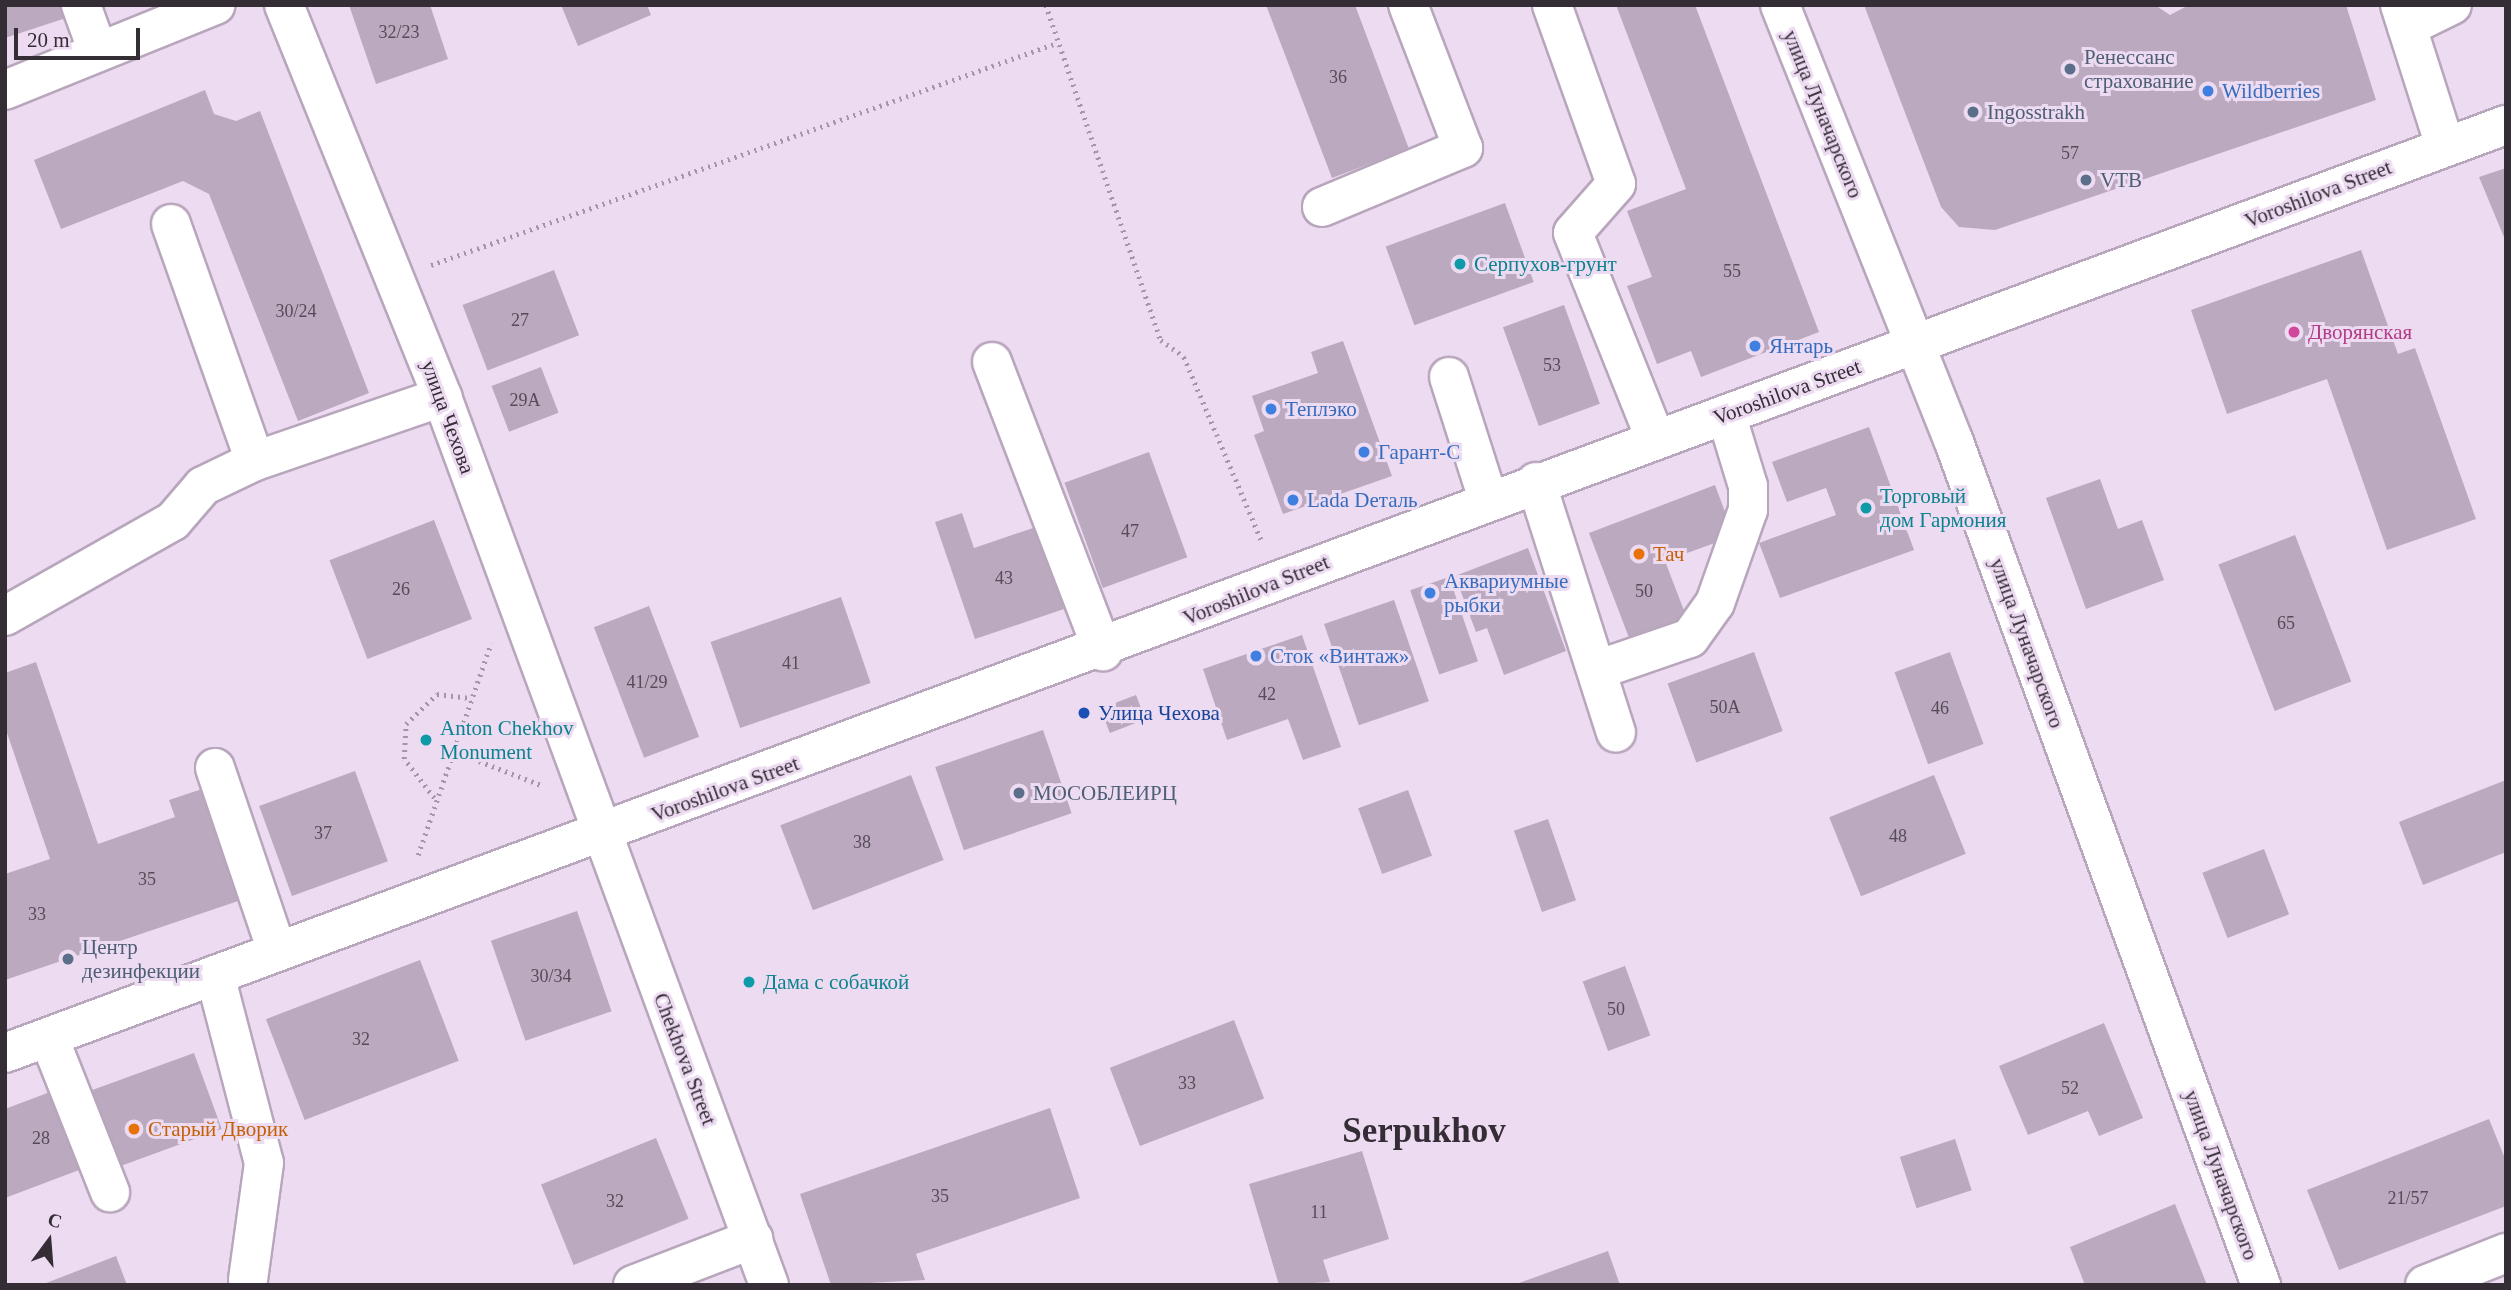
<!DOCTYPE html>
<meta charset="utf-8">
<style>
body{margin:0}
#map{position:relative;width:2511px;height:1290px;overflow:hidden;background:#eddbf2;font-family:Georgia,serif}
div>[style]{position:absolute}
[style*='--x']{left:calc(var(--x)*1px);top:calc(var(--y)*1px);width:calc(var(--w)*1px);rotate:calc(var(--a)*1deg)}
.building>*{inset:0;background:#bba9bf;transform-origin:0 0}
.path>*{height:4.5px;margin-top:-2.25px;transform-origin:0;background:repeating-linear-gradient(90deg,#a396a7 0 2px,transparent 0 7px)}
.roads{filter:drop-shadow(2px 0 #b8a6bc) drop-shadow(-2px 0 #b8a6bc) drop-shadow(0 2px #b8a6bc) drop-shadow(0 -2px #b8a6bc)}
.minor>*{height:38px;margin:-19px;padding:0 19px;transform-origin:19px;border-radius:19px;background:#fff}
.major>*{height:38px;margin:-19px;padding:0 19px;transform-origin:19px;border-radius:19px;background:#fff}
.dots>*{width:19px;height:19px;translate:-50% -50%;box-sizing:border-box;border:4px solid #eddbf2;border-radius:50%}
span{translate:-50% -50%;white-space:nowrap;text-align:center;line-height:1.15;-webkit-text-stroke:6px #eddbf2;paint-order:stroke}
.number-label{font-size:18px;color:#564c58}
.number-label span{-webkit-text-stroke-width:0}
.service-label{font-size:21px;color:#4e5e75}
.left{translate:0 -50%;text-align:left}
.shop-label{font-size:21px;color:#366cbe}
.street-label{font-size:21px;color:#342d35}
.culture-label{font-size:21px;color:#0d838f}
.hotel-label{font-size:21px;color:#b23c85}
.food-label{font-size:21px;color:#c56008}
.transit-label{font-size:21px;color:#164399}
.town-label{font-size:35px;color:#342d35;font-weight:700}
.frame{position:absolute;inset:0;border:7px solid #342d35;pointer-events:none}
.north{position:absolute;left:14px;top:1206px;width:70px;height:70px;-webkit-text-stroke:5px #eddbf2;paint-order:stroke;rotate:16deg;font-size:19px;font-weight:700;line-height:28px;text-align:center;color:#342d35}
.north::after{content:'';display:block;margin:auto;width:24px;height:32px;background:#342d35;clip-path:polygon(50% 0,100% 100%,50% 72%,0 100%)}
.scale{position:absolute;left:14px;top:28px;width:126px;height:32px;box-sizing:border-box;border:4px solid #342d35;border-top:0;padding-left:9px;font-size:21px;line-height:24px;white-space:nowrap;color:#342d35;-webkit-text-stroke:5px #eddbf2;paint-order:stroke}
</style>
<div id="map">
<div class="building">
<i style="clip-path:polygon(5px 5px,61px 5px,66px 18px,5px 38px)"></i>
<i style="clip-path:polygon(349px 5px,430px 5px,448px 59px,376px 84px)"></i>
<i style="clip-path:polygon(561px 5px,647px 5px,651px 15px,578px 46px)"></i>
<i style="clip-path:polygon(1266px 5px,1355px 5px,1409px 149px,1332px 178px)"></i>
<i style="clip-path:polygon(1616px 5px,1695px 5px,1819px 332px,1701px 377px,1691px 351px,1657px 364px,1627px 286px,1652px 277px,1627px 211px,1686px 189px)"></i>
<i style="clip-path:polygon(1864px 5px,2155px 5px,2170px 15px,2189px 5px,2346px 5px,2376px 100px,1995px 230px,1959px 227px,1941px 207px)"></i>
<i style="clip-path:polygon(205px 90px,214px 114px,236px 121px,260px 111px,369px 393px,298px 421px,209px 194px,183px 181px,61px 229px,34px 160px)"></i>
<i style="clip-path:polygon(2506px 168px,2506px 242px,2479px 177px)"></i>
<i style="left:1505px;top:203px;width:84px;height:127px;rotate:70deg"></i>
<i style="clip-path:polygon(2361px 250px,2398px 354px,2415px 348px,2476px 519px,2387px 550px,2327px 379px,2227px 414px,2191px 310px)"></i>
<i style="left:554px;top:270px;width:70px;height:98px;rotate:69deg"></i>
<i style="left:1564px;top:305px;width:105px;height:65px;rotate:70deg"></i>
<i style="clip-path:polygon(1343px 341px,1392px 476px,1283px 514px,1254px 435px,1264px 431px,1252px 396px,1318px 373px,1311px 352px)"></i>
<i style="left:541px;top:367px;width:49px;height:53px;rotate:69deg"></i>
<i style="clip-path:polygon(1869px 427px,1914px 550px,1780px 598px,1759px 543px,1836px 515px,1826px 488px,1787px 502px,1772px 462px)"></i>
<i style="left:1149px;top:452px;width:112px;height:90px;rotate:70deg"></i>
<i style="clip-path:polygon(2100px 479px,2118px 529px,2142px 520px,2164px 580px,2086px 609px,2046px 498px)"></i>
<i style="clip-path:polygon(1715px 485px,1734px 536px,1665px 561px,1688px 621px,1631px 643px,1589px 533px)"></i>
<i style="clip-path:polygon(962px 513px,974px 548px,1036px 527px,1064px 609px,975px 639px,935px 522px)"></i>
<i style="left:434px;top:520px;width:106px;height:112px;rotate:69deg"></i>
<i style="left:2295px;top:535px;width:157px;height:82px;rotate:69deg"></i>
<i style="clip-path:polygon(1528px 548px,1566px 651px,1504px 675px,1487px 628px,1476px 632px,1455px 576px)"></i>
<i style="left:1449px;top:577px;width:89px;height:41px;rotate:71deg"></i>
<i style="left:841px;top:597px;width:91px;height:138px;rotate:71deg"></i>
<i style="left:1394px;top:600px;width:107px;height:74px;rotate:71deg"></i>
<i style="left:649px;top:606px;width:140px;height:59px;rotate:69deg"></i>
<i style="clip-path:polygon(1302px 635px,1341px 747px,1303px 760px,1288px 719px,1227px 740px,1203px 669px)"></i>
<i style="left:1754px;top:652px;width:84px;height:92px;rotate:70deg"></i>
<i style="left:1950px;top:652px;width:98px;height:59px;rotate:70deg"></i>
<i style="clip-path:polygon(36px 662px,98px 844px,175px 817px,169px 800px,205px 788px,244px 899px,5px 980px,5px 874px,50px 859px,5px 727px,5px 673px)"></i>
<i style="left:1136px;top:695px;width:26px;height:38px;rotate:69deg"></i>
<i style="left:1043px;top:730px;width:88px;height:114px;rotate:71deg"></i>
<i style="left:355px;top:771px;width:96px;height:102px;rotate:70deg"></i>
<i style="left:911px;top:775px;width:91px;height:140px;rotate:69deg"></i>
<i style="left:1934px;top:775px;width:85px;height:113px;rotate:68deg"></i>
<i style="clip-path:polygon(2506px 780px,2506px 852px,2423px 885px,2399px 822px)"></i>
<i style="left:1408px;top:790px;width:70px;height:53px;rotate:70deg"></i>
<i style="left:1548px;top:819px;width:86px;height:36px;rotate:71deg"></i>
<i style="left:2264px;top:849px;width:70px;height:66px;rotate:69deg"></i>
<i style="left:577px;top:911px;width:106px;height:91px;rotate:71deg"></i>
<i style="left:420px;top:960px;width:108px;height:165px;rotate:69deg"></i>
<i style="left:1625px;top:966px;width:74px;height:45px;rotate:70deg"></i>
<i style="left:1234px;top:1020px;width:84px;height:133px;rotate:69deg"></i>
<i style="clip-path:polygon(2104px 1023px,2143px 1118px,2099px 1136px,2088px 1111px,2028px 1135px,1999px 1066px)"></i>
<i style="left:194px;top:1053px;width:81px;height:117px;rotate:70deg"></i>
<i style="clip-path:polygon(58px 1089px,87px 1167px,5px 1198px,5px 1109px)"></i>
<i style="clip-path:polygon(1050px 1108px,1080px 1198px,916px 1254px,925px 1280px,831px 1285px,800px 1194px)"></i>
<i style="clip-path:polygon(2489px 1119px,2506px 1161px,2506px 1206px,2339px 1270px,2307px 1190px)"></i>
<i style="left:656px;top:1138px;width:87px;height:124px;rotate:68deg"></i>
<i style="left:1955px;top:1139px;width:54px;height:58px;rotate:72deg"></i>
<i style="clip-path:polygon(1362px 1151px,1389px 1239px,1323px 1260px,1330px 1282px,1279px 1285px,1249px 1184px)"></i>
<i style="clip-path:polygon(2175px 1204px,2207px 1285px,2085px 1285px,2070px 1247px)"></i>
<i style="clip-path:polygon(1608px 1251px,1620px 1285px,1516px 1285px,1516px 1284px)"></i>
<i style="clip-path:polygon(116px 1256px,127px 1285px,41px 1285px)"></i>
</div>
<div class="path">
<i style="--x:1046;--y:5;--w:354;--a:71.1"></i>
<i style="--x:1161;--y:340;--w:29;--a:36"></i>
<i style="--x:1184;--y:357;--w:201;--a:67.1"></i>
<i style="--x:431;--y:265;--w:664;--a:-19.53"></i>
<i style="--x:453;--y:751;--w:94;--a:21.1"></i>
<i style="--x:434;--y:798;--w:49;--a:-127.6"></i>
<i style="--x:404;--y:759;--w:35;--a:-87"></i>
<i style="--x:406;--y:724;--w:43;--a:-44.1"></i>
<i style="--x:437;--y:694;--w:35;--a:7"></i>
<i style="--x:418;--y:855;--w:224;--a:-71"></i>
</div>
<div class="roads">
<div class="minor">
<i style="--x:81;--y:5;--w:50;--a:70.1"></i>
<i style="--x:284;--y:5;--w:423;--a:68"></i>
<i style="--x:442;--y:397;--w:946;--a:69.78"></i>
<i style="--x:1552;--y:5;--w:190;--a:70.3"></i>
<i style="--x:1616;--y:184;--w:65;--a:131.3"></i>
<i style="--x:1573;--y:233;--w:223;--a:68.2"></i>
<i style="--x:1780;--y:5;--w:470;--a:68.3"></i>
<i style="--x:1954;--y:442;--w:897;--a:69.99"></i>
<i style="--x:2400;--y:5;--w:148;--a:72.3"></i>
<i style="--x:2407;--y:27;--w:50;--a:-26.1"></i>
<i style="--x:5;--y:90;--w:227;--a:-22"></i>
<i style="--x:1322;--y:207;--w:153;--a:-22.7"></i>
<i style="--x:1463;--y:148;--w:153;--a:-111"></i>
<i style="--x:171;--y:224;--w:251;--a:70.5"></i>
<i style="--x:255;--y:461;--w:198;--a:-18.9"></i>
<i style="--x:992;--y:362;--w:310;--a:69"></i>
<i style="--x:1449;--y:377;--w:128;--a:72.3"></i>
<i style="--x:1536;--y:482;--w:263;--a:72.3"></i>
<i style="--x:5;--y:616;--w:193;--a:-29.5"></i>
<i style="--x:173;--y:521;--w:46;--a:-49.4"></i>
<i style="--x:203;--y:486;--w:58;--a:-25.7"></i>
<i style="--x:1597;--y:670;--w:98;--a:-19"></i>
<i style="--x:1690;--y:638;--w:43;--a:-54.5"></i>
<i style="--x:1715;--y:603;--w:99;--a:-70.5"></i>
<i style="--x:1748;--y:510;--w:24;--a:-90"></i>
<i style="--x:1748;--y:486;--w:75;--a:-107"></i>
<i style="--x:215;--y:768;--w:193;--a:71.3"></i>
<i style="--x:215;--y:975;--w:194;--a:75.4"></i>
<i style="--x:264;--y:1163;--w:118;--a:97.8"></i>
<i style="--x:49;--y:1038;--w:166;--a:68.4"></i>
<i style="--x:633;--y:1285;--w:129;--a:-21"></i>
<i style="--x:2425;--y:1285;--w:87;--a:-21.6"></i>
</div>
<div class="major">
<i style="--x:5;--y:1053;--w:2668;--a:-20.36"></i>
</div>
</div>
<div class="dots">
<i style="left:2070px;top:69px;background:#5c6f8a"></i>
<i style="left:2208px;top:91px;background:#3f7fe0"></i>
<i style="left:1973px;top:112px;background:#5c6f8a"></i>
<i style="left:2086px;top:180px;background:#5c6f8a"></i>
<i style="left:1460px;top:264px;background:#0f9aa8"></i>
<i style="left:2294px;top:332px;background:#d1479c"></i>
<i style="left:1755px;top:346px;background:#3f7fe0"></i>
<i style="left:1271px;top:409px;background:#3f7fe0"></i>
<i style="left:1364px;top:452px;background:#3f7fe0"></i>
<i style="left:1293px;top:500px;background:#3f7fe0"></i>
<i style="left:1866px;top:508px;background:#0f9aa8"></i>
<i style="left:1639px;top:554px;background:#e8710a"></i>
<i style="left:1430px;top:593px;background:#3f7fe0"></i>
<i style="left:1256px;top:656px;background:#3f7fe0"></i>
<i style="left:1084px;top:713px;background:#1a4fb4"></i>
<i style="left:426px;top:740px;background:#0f9aa8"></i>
<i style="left:1019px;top:793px;background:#5c6f8a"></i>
<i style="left:68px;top:959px;background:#5c6f8a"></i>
<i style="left:749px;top:982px;background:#0f9aa8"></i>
<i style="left:134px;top:1129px;background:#e8710a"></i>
</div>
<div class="number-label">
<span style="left:399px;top:32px">32/23</span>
<span style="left:1338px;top:77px">36</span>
<span style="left:2070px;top:153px">57</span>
<span style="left:1732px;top:271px">55</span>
<span style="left:296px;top:311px">30/24</span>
<span style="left:520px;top:320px">27</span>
<span style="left:1552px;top:365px">53</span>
<span style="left:525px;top:400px">29А</span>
<span style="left:1130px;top:531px">47</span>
<span style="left:1004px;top:578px">43</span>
<span style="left:401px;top:589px">26</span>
<span style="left:1644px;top:591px">50</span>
<span style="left:2286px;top:623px">65</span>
<span style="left:791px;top:663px">41</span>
<span style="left:647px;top:682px">41/29</span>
<span style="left:1267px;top:694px">42</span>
<span style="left:1725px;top:707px">50А</span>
<span style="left:1940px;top:708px">46</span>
<span style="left:323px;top:833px">37</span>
<span style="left:1898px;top:836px">48</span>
<span style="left:862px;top:842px">38</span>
<span style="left:147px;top:879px">35</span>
<span style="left:37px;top:914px">33</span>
<span style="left:551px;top:976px">30/34</span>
<span style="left:1616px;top:1009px">50</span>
<span style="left:361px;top:1039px">32</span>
<span style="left:1187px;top:1083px">33</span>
<span style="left:2070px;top:1088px">52</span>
<span style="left:41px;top:1138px">28</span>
<span style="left:940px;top:1196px">35</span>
<span style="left:2408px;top:1198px">21/57</span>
<span style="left:615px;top:1201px">32</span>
<span style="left:1319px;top:1212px">11</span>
</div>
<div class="service-label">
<span class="left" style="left:2084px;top:69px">Ренессанс<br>страхование</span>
<span class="left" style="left:1987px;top:112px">Ingosstrakh</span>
<span class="left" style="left:2100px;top:180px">VTB</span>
<span class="left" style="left:1033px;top:793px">МОСОБЛЕИРЦ</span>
<span class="left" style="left:82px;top:959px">Центр<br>дезинфекции</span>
</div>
<div class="shop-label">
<span class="left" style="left:2222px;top:91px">Wildberries</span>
<span class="left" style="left:1769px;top:346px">Янтарь</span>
<span class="left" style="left:1285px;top:409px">Теплэко</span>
<span class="left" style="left:1378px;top:452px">Гарант-С</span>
<span class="left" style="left:1307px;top:500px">Lada Dеталь</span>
<span class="left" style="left:1444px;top:593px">Аквариумные<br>рыбки</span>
<span class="left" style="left:1270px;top:656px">Сток «Винтаж»</span>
</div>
<div class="street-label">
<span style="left:1823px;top:114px;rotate:68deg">улица Луначарского</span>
<span style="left:2318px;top:194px;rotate:-21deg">Voroshilova Street</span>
<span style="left:1787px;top:392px;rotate:-20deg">Voroshilova Street</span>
<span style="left:448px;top:417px;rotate:70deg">улица Чехова</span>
<span style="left:1256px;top:590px;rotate:-22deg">Voroshilova Street</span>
<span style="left:2027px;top:643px;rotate:70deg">улица Луначарского</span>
<span style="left:725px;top:789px;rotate:-20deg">Voroshilova Street</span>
<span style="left:685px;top:1059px;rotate:69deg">Chekhova Street</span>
<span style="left:2221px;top:1175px;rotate:70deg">улица Луначарского</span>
</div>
<div class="culture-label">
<span class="left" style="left:1474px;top:264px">Серпухов-грунт</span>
<span class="left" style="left:1880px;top:508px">Торговый<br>дом Гармония</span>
<span class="left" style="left:440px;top:740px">Anton Chekhov<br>Monument</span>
<span class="left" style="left:763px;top:982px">Дама с собачкой</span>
</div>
<div class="hotel-label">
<span class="left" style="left:2308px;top:332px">Дворянская</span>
</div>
<div class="food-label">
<span class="left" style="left:1653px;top:554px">Тач</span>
<span class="left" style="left:148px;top:1129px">Старый Дворик</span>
</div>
<div class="transit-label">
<span class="left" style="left:1098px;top:713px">Улица Чехова</span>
</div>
<div class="town-label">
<span style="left:1424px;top:1131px">Serpukhov</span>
</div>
<div class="frame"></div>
<div class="north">С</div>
<div class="scale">20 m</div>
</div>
